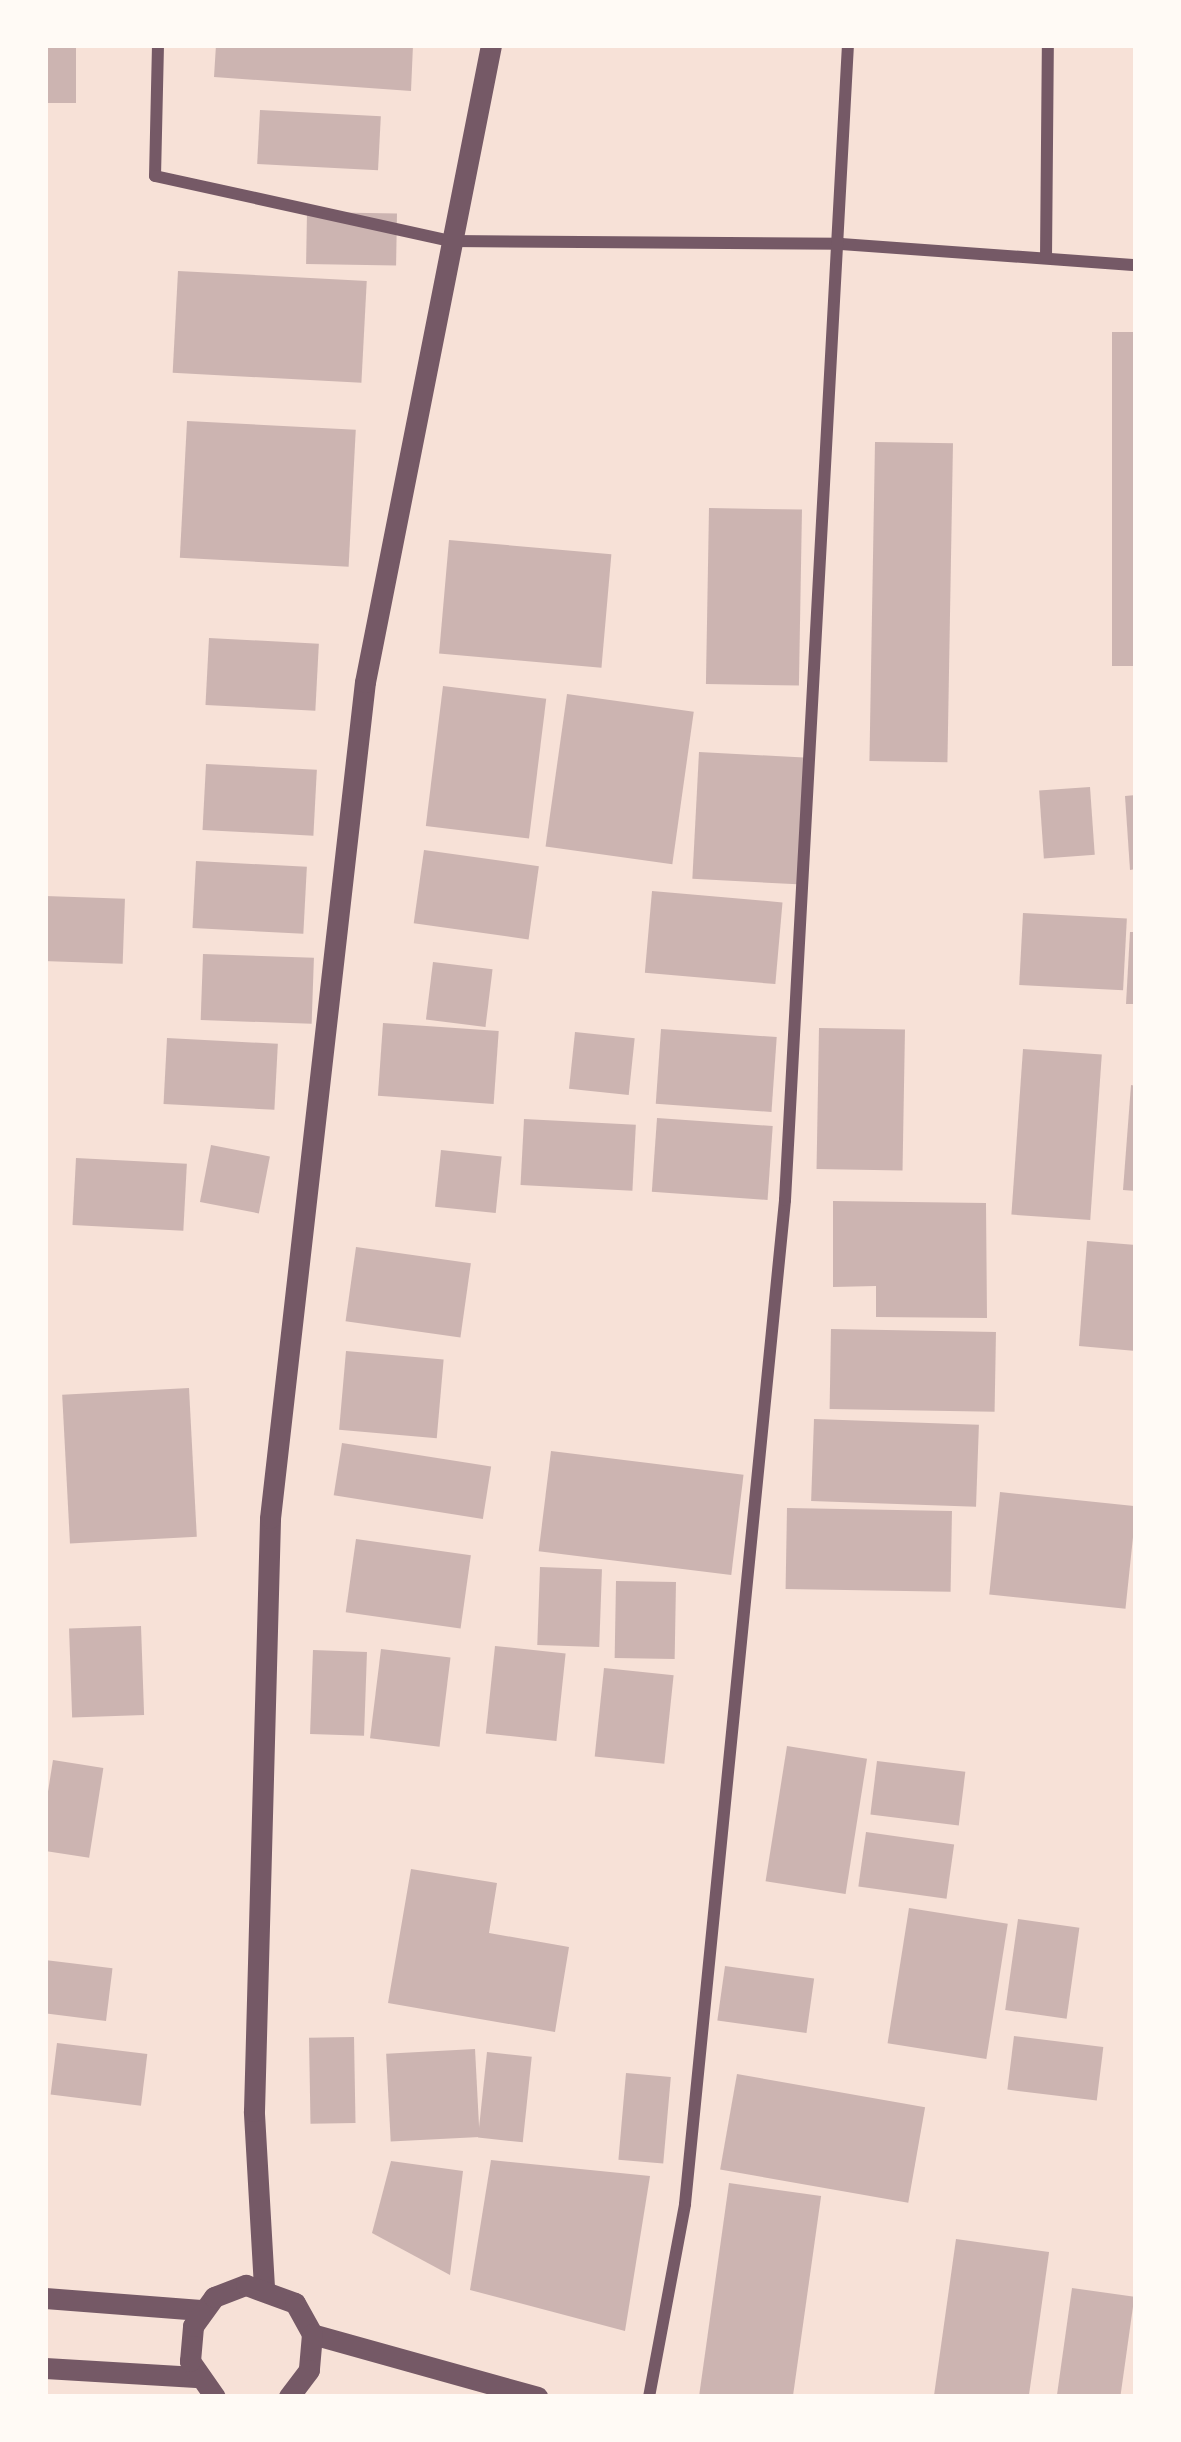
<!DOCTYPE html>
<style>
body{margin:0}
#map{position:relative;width:1181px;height:2442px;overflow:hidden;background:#f7e1d7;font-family:"IBM Plex Serif",serif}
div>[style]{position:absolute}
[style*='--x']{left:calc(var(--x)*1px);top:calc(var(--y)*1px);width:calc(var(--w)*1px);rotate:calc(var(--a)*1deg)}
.building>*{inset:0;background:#ccb4b1;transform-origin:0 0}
.minor>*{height:12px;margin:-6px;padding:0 6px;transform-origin:6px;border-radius:6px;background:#755966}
.tertiary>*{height:21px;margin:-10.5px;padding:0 10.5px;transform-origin:10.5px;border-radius:10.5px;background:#755966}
span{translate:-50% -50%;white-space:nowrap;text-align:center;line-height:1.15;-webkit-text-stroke:9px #fffaf5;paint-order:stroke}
.frame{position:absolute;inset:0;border:48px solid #fffaf5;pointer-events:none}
</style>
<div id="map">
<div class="building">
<i style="left:45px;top:45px;width:31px;height:58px"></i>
<i style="clip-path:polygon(216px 45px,413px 45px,411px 91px,214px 77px)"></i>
<i style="left:260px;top:110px;width:121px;height:54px;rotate:3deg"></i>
<i style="left:307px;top:212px;width:90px;height:52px;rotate:1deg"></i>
<i style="left:178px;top:271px;width:189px;height:102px;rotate:3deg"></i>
<i style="left:1112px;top:332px;width:24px;height:334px"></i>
<i style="left:187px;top:421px;width:169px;height:137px;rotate:3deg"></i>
<i style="left:875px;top:442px;width:78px;height:319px;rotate:1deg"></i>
<i style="left:709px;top:508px;width:93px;height:176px;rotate:1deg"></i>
<i style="left:449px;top:540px;width:163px;height:114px;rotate:5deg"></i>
<i style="left:209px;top:638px;width:110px;height:67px;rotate:3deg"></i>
<i style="left:443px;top:686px;width:104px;height:141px;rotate:7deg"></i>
<i style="left:567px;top:694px;width:128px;height:154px;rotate:8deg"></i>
<i style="left:699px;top:752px;width:105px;height:127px;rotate:3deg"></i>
<i style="left:206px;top:764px;width:111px;height:66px;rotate:3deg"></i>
<i style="left:1090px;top:787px;width:68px;height:51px;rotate:86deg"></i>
<i style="clip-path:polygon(1136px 795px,1136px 869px,1130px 870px,1125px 796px)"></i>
<i style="left:424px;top:850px;width:116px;height:74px;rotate:8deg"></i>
<i style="left:196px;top:861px;width:111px;height:67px;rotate:3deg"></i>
<i style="left:652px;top:891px;width:131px;height:82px;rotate:5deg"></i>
<i style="left:45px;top:896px;width:80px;height:65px;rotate:2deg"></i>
<i style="left:1023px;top:913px;width:104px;height:72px;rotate:3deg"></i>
<i style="clip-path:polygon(1130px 932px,1136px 932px,1136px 1004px,1126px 1004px)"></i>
<i style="left:203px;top:954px;width:111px;height:66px;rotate:2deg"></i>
<i style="left:433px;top:962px;width:60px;height:58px;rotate:7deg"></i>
<i style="left:383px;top:1023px;width:116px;height:73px;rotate:4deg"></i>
<i style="left:819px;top:1028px;width:86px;height:141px;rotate:1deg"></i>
<i style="left:661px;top:1029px;width:116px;height:75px;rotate:4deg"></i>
<i style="left:575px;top:1032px;width:60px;height:57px;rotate:6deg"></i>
<i style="left:167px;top:1038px;width:111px;height:66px;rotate:3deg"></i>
<i style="left:1023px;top:1049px;width:79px;height:166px;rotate:4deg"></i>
<i style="clip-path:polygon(1131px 1085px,1136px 1086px,1136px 1191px,1123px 1190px)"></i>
<i style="left:657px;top:1118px;width:116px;height:74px;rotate:4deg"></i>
<i style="left:524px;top:1119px;width:112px;height:66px;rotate:3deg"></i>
<i style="left:211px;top:1145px;width:60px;height:58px;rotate:11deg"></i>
<i style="left:441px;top:1150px;width:61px;height:57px;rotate:6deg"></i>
<i style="left:76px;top:1158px;width:111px;height:67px;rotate:3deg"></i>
<i style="clip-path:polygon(833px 1201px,986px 1203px,987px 1318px,876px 1317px,876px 1286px,833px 1287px)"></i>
<i style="clip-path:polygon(1087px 1241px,1136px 1245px,1136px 1351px,1079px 1346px)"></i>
<i style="left:356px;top:1247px;width:116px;height:75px;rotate:8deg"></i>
<i style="left:831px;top:1329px;width:165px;height:80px;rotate:1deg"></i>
<i style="left:346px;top:1351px;width:98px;height:79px;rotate:5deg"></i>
<i style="left:189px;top:1388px;width:149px;height:127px;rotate:87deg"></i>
<i style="left:814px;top:1419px;width:165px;height:82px;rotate:2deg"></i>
<i style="left:342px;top:1443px;width:151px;height:53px;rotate:9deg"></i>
<i style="left:551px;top:1451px;width:194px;height:101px;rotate:7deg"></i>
<i style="left:1000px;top:1492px;width:137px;height:103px;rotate:6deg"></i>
<i style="left:787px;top:1508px;width:165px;height:81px;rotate:1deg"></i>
<i style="left:356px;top:1539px;width:116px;height:74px;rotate:8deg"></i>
<i style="left:540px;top:1567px;width:62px;height:78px;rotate:2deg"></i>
<i style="left:616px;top:1581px;width:60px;height:77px;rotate:1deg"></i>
<i style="left:141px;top:1626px;width:89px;height:72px;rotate:88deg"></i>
<i style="left:495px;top:1646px;width:71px;height:88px;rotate:6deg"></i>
<i style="left:381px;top:1649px;width:70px;height:90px;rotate:7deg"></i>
<i style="left:313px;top:1650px;width:54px;height:84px;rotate:2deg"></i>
<i style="left:604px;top:1668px;width:70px;height:89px;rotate:6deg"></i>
<i style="left:787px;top:1746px;width:81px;height:137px;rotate:9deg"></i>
<i style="left:53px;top:1760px;width:51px;height:91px;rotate:9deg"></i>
<i style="left:877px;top:1761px;width:89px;height:54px;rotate:7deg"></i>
<i style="left:866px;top:1832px;width:89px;height:55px;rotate:8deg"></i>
<i style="clip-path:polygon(411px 1869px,497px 1883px,489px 1933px,569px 1947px,555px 2032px,388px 2003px)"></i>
<i style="left:909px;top:1908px;width:100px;height:137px;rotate:9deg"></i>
<i style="left:1018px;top:1919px;width:62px;height:92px;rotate:8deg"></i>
<i style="left:45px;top:1960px;width:68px;height:53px;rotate:7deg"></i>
<i style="left:725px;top:1966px;width:90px;height:55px;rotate:8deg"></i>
<i style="left:1014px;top:2036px;width:90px;height:54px;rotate:7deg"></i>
<i style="left:354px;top:2037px;width:86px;height:45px;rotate:89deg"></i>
<i style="left:57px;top:2043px;width:91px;height:52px;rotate:7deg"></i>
<i style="left:475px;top:2049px;width:88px;height:89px;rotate:87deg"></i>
<i style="left:487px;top:2052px;width:45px;height:86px;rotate:6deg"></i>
<i style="left:626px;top:2073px;width:45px;height:87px;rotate:5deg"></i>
<i style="left:737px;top:2074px;width:191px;height:97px;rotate:10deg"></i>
<i style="clip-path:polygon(491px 2160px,650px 2176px,625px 2331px,470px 2290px)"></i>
<i style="clip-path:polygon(391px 2161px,463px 2171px,450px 2275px,372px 2233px)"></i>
<i style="left:729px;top:2183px;width:93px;height:213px;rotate:8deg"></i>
<i style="left:956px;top:2239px;width:94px;height:159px;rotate:8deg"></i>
<i style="left:1072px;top:2288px;width:63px;height:110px;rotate:8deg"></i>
</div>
<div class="minor">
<i style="--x:158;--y:45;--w:131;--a:91.3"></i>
<i style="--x:155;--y:176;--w:303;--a:12.4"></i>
<i style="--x:451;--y:241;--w:390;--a:0.4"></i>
<i style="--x:841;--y:244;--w:296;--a:4.1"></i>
<i style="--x:1046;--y:258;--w:213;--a:-89.5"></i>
<i style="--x:649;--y:2397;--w:196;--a:-79.4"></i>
<i style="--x:685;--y:2204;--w:1009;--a:-84.31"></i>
<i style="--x:785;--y:1200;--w:1157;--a:-86.88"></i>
</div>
<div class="tertiary">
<i style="--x:264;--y:2287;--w:176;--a:-93.3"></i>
<i style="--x:254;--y:2111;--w:593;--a:-88.45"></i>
<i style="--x:270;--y:1518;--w:841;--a:-83.52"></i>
<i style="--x:365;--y:682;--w:649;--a:-78.81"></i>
<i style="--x:45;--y:2298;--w:156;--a:4.4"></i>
<i style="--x:312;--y:2334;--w:234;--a:15.6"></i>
<i style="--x:45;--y:2368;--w:151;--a:3.4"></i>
<i style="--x:215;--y:2397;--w:44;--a:-124.8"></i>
<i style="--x:190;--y:2361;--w:35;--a:-85"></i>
<i style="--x:193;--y:2326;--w:36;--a:-54"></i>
<i style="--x:214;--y:2297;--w:34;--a:-21"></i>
<i style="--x:246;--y:2285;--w:52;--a:20.2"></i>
<i style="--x:295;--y:2303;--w:35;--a:61"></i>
<i style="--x:312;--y:2334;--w:36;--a:95"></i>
<i style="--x:309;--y:2370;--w:34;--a:127"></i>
</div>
<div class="frame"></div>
</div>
